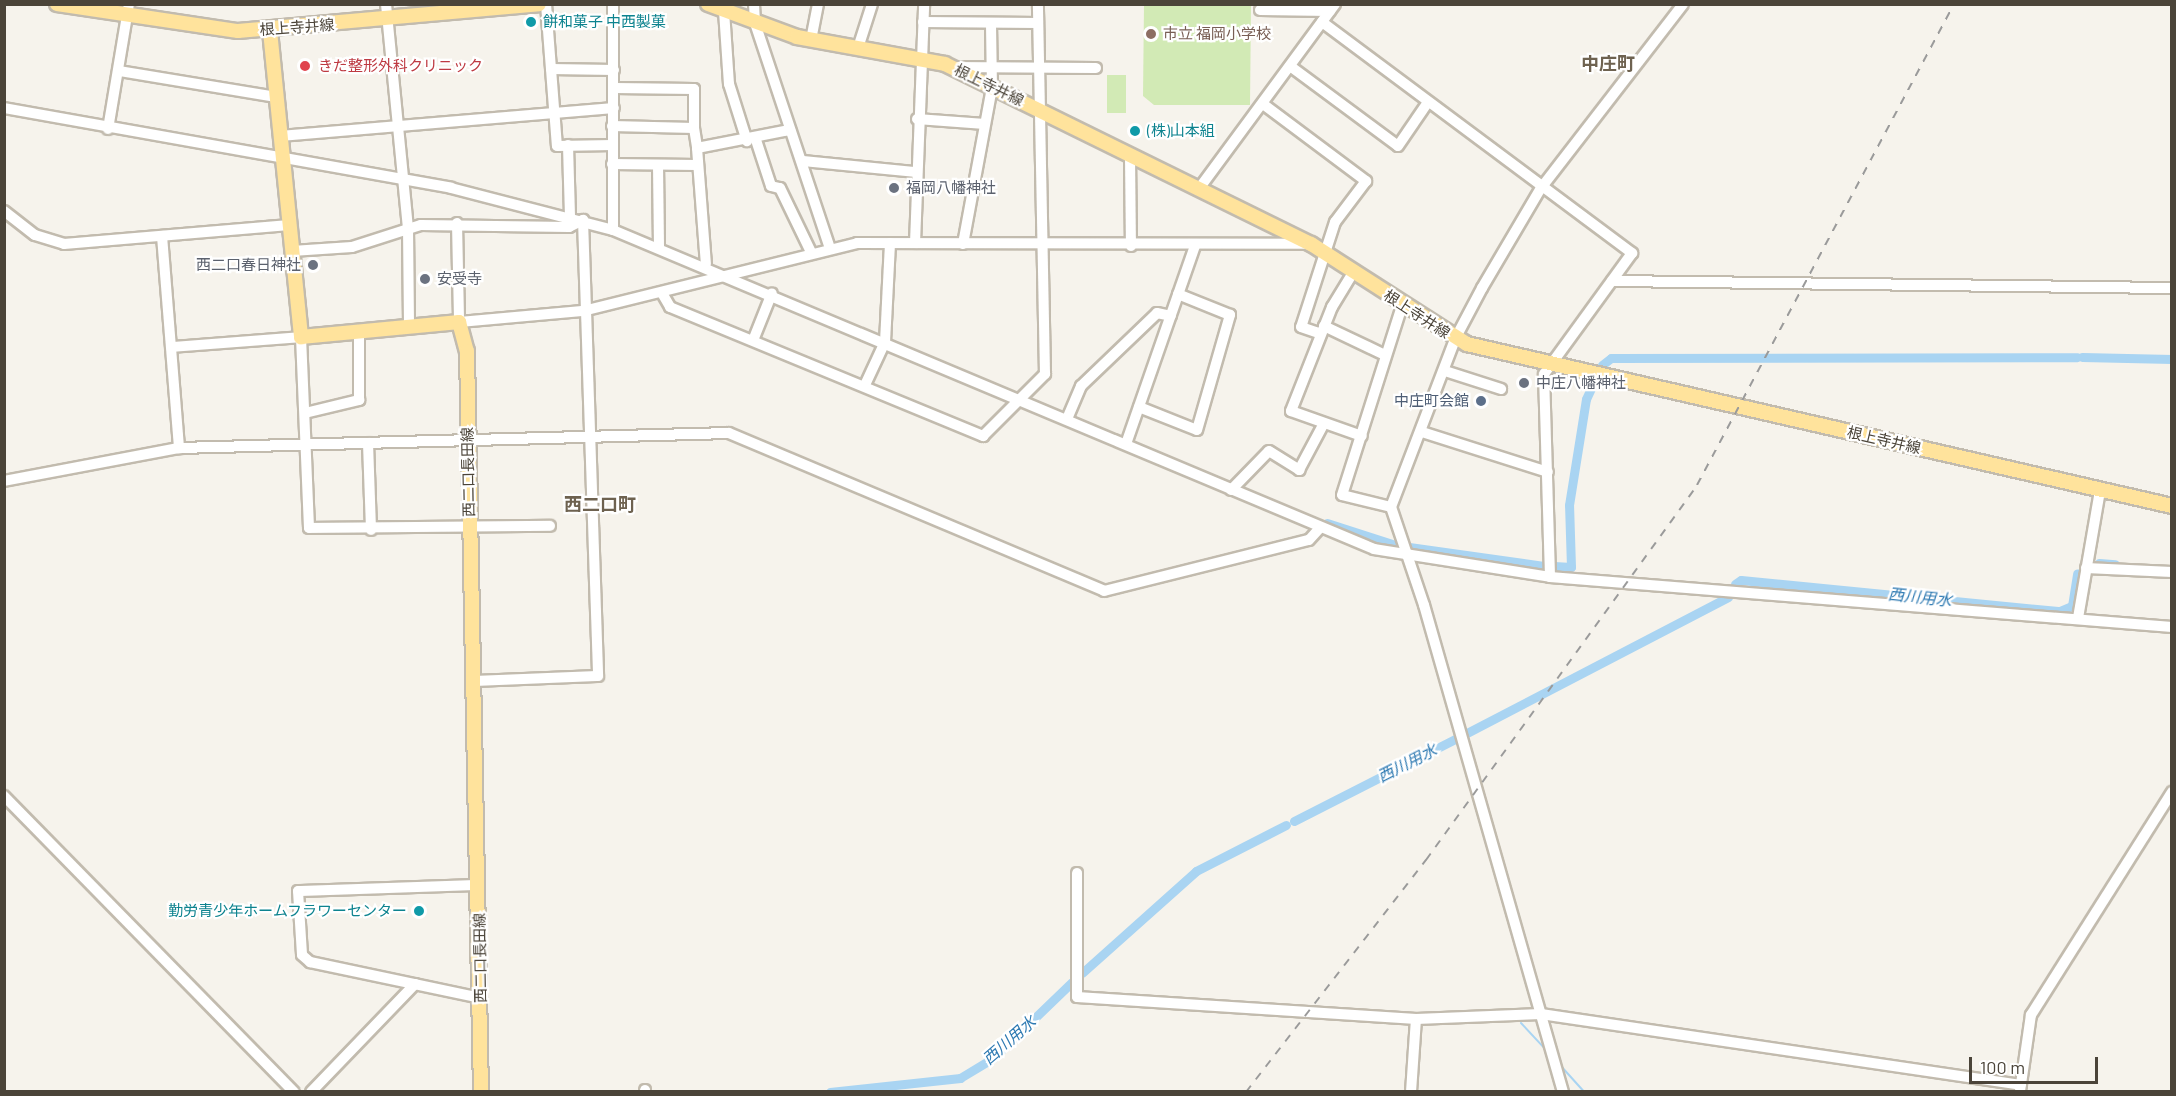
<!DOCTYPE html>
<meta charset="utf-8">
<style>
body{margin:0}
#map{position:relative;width:2176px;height:1096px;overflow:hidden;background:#f6f3ec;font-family:Barlow,"Noto Sans JP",sans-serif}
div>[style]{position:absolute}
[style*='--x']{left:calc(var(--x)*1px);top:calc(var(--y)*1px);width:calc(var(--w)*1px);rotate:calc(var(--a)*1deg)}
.green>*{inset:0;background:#d2eab5;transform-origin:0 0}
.stream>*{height:2px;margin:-1px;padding:0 1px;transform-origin:1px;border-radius:1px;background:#a9d4f2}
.canal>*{height:9px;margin:-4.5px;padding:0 4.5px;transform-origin:4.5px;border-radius:4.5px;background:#a9d4f2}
.roads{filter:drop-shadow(2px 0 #c2bbae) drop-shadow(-2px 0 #c2bbae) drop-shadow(0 2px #c2bbae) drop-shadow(0 -2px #c2bbae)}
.minor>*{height:10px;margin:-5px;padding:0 5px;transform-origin:5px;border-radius:5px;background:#fff}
.major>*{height:14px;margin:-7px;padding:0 7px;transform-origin:7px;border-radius:7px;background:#ffe39c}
.rail>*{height:2px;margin-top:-1px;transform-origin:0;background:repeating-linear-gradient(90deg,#9a9a9a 0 8px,transparent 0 16px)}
.dots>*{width:16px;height:16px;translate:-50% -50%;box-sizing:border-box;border:3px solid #fff;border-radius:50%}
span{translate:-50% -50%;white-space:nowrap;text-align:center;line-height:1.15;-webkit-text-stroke:4.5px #fff;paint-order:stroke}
.culture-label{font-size:15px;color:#0d838f}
.left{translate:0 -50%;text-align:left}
.right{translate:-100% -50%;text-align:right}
.street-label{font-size:15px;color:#4b4439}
.education-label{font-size:15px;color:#785e54}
.health-label{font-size:15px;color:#be3a42}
.worship-label{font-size:15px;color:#5b616d}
.service-label{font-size:15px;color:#4e5e75}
.water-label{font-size:16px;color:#2e7ab2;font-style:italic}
.quarter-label{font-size:18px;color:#6e6250;font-weight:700}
.frame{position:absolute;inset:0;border:6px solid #4b4439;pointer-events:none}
.scale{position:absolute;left:1969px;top:1057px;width:129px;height:27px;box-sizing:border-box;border:3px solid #4b4439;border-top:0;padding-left:8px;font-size:18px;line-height:21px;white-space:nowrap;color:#4b4439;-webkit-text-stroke:4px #fff;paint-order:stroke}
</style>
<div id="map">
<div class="green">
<i style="clip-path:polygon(1144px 5px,1251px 5px,1250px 105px,1154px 105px,1143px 96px)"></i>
<i style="left:1126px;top:75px;width:38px;height:19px;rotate:90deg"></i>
</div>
<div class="stream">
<i style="--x:1521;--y:1023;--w:37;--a:47"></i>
<i style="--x:1560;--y:1065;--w:36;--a:48"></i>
</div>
<div class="canal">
<i style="--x:2082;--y:357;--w:90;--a:1.3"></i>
<i style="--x:1602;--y:365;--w:11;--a:-38"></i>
<i style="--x:1611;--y:358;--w:466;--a:-0.1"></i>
<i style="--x:1327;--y:523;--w:71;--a:17.9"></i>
<i style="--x:1409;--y:547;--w:136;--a:8"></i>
<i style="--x:2099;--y:563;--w:16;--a:4"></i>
<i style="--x:1554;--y:566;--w:17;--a:3"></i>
<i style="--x:1571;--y:567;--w:62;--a:-91.8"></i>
<i style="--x:1569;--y:505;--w:107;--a:-80.9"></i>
<i style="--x:1586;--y:399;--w:21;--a:-65"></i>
<i style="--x:1735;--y:584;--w:7;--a:-34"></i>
<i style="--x:1741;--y:580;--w:321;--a:5.6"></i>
<i style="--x:2060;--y:611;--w:13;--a:-23"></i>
<i style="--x:2072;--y:606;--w:33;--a:-81"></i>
<i style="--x:1463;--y:735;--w:299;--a:-27.5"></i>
<i style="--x:1294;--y:821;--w:183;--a:-27"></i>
<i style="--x:1082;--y:973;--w:153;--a:-41.8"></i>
<i style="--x:1196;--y:871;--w:101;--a:-27.1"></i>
<i style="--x:830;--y:1092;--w:131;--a:-6.1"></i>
<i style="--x:960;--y:1078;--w:37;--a:-31"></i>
<i style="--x:992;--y:1059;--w:111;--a:-43.9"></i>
</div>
<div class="roads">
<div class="minor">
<i style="--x:386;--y:4;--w:225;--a:84.4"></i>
<i style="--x:408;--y:228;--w:98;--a:89.4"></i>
<i style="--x:546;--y:4;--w:142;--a:85.6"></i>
<i style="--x:557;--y:146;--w:56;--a:-1"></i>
<i style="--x:613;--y:4;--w:226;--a:90"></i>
<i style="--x:754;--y:4;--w:19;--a:87"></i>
<i style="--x:755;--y:23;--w:237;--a:71.6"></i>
<i style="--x:1260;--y:10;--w:70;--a:0.8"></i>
<i style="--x:724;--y:11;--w:73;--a:86.1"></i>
<i style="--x:729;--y:84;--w:60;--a:72.5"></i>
<i style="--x:923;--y:22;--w:115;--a:0.5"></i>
<i style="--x:1322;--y:22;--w:387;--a:36.7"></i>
<i style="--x:1632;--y:253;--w:150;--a:126"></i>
<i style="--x:1544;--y:374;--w:203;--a:88.3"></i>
<i style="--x:811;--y:40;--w:37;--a:-79"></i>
<i style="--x:858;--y:48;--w:46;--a:-72.3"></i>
<i style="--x:1290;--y:66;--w:134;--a:36.5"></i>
<i style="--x:1398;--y:146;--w:53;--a:-55.7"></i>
<i style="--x:951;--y:67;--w:145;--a:0.4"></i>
<i style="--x:551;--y:69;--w:63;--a:0.9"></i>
<i style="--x:119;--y:71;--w:159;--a:9.4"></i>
<i style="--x:615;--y:88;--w:79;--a:0.7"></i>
<i style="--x:694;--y:89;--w:39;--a:90"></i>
<i style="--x:1263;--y:104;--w:129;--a:36.8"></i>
<i style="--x:1366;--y:181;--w:51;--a:127.1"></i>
<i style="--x:1335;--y:222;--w:110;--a:107.9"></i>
<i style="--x:1301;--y:327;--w:21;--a:19"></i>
<i style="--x:4;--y:108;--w:454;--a:10.1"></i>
<i style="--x:451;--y:188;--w:167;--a:14.5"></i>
<i style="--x:613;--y:230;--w:825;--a:22.74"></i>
<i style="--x:1374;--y:549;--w:178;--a:9"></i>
<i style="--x:1550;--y:577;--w:624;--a:4.6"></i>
<i style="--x:917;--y:119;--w:68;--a:4.2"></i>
<i style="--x:612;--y:126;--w:82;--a:1.4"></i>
<i style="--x:694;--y:128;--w:20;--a:81"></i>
<i style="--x:697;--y:148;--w:95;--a:-11"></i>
<i style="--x:108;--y:129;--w:127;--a:-80.5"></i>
<i style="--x:280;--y:136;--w:335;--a:-4.8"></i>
<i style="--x:756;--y:140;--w:48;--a:71.9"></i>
<i style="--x:771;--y:186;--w:9;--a:13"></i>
<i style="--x:780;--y:188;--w:71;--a:64.2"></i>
<i style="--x:568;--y:145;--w:72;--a:88.4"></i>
<i style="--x:697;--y:148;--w:116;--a:85.6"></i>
<i style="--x:1130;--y:155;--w:91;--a:89.4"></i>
<i style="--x:803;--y:161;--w:114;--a:5.6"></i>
<i style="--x:612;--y:164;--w:85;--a:0.7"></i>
<i style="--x:658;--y:165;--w:81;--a:89.3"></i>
<i style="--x:1198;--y:190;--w:231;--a:-53.6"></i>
<i style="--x:4;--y:211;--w:39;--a:38"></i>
<i style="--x:35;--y:235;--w:30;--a:17"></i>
<i style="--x:64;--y:244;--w:226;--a:-4.8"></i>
<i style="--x:457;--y:223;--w:99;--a:88.8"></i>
<i style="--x:459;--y:322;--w:124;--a:-5.1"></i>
<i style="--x:583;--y:311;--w:282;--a:-13.9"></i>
<i style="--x:857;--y:243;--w:453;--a:0.1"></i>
<i style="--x:162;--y:236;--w:213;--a:85.4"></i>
<i style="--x:915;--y:243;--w:239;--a:-87.8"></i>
<i style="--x:963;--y:244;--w:159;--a:-79.5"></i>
<i style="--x:992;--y:88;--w:65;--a:-90.9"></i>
<i style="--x:292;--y:251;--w:60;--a:-3.8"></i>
<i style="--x:352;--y:247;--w:72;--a:-17.7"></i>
<i style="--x:421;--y:225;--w:148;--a:0.8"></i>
<i style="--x:569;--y:227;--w:16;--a:-27"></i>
<i style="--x:583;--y:220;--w:456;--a:88.1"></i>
<i style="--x:598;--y:676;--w:125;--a:177.7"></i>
<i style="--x:1354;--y:271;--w:42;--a:121.4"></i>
<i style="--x:1332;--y:307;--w:112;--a:111.5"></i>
<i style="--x:1291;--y:411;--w:75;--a:19.4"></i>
<i style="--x:1612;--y:281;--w:560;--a:0.72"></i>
<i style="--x:662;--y:293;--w:16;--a:60"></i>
<i style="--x:670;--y:307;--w:339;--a:22.4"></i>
<i style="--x:983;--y:436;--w:88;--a:-45"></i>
<i style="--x:1045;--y:374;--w:370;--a:-91.1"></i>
<i style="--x:1324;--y:326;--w:68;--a:25.4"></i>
<i style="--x:754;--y:338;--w:48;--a:-68.2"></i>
<i style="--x:172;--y:347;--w:129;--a:-4.4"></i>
<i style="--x:301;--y:337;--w:191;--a:87.6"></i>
<i style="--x:309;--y:528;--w:241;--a:-0.5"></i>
<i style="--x:1445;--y:371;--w:59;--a:17.8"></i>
<i style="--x:865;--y:385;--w:47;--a:-65.1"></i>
<i style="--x:885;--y:342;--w:99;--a:-87.1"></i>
<i style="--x:1139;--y:407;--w:62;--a:21.6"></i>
<i style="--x:1197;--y:430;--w:120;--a:-74"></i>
<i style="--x:1230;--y:315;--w:56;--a:-158"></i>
<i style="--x:305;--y:413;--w:56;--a:-13.5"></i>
<i style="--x:359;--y:400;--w:70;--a:-90"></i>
<i style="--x:1067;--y:419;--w:36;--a:-67"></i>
<i style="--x:1081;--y:386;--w:105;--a:-43.8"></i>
<i style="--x:1157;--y:313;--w:14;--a:12"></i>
<i style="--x:1422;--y:432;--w:132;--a:17.6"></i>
<i style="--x:368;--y:443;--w:87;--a:88"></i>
<i style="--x:1126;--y:444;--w:210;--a:-70.8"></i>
<i style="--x:4;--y:481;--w:178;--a:-10.7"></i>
<i style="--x:179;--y:448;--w:550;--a:-1.56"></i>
<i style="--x:729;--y:433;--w:407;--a:22.8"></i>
<i style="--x:1104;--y:591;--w:211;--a:-14"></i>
<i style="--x:1309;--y:540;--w:15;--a:-48"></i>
<i style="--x:1231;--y:490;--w:54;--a:-45.7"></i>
<i style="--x:1269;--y:451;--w:36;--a:32"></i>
<i style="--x:1299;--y:470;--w:51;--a:-61.9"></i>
<i style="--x:1391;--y:507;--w:50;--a:-166.2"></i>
<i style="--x:1342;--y:495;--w:198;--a:-72.4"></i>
<i style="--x:2086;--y:568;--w:86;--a:2.7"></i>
<i style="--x:2078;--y:618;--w:130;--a:-80.2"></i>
<i style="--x:4;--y:796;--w:414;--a:45.6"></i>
<i style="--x:1077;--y:873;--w:124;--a:90"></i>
<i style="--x:1077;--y:997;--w:340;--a:3.7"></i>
<i style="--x:1416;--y:1019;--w:125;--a:-2.3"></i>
<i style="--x:1541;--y:1014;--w:485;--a:8.4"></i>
<i style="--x:478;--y:885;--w:180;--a:178.1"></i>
<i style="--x:298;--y:891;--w:64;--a:86.4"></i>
<i style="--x:302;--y:955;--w:11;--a:41"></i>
<i style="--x:310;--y:962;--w:175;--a:11.9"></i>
<i style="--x:645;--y:1090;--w:2;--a:90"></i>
<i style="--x:2020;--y:1091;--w:77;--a:-81.8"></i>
<i style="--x:2031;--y:1015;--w:264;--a:-57.7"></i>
<i style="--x:311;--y:1092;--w:150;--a:-46.1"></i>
<i style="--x:1411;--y:1092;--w:73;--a:-86.1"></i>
<i style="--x:1563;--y:1092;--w:506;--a:-105.93"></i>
<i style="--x:1424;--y:605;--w:103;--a:-108.6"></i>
<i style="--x:1391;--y:507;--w:180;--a:-69.1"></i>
<i style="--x:1455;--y:339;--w:58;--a:-62.1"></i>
<i style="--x:1482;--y:288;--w:116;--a:-59.5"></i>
<i style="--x:1541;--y:188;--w:232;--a:-52.3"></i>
</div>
<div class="major">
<i style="--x:57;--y:4;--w:183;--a:8.5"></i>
<i style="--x:238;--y:31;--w:302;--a:-5.1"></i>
<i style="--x:708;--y:4;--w:95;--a:20.3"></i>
<i style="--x:797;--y:37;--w:150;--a:10.3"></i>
<i style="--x:945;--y:64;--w:408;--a:26.2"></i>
<i style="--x:1311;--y:244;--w:185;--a:32.7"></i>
<i style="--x:1467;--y:344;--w:723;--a:12.94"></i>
<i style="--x:270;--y:31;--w:308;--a:84.2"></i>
<i style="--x:301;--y:337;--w:159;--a:-5.4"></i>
<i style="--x:459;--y:322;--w:30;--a:75"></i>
<i style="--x:467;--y:351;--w:741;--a:88.92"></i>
</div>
</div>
<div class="rail">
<i style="--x:1246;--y:1092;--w:294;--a:-52.2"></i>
<i style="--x:1426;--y:860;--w:463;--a:-54.1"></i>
<i style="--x:1697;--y:485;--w:545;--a:-61.88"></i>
</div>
<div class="dots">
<i style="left:531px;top:22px;background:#0f9aa8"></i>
<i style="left:1151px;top:34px;background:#8d6e63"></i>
<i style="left:305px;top:66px;background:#e0444e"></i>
<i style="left:1135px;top:131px;background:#0f9aa8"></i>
<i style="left:894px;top:188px;background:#6b7280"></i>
<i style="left:313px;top:265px;background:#6b7280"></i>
<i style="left:425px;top:279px;background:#6b7280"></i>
<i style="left:1524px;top:383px;background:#6b7280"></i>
<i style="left:1481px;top:401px;background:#5c6f8a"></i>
<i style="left:419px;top:911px;background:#0f9aa8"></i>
</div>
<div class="culture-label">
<span class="left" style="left:543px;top:22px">餅和菓子 中西製菓</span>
<span class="left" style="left:1147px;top:131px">(株)山本組</span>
<span class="right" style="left:407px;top:911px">勤労青少年ホームフラワーセンター</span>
</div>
<div class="street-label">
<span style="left:297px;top:27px;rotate:-4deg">根上寺井線</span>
<span style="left:989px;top:85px;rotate:26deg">根上寺井線</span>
<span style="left:1417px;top:314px;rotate:33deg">根上寺井線</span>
<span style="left:1884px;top:440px;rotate:13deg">根上寺井線</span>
<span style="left:468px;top:472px;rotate:-91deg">西二口長田線</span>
<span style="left:480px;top:958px;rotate:-91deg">西二口長田線</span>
</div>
<div class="education-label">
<span class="left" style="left:1163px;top:34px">市立 福岡小学校</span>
</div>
<div class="health-label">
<span class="left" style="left:318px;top:66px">きだ整形外科クリニック</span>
</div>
<div class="worship-label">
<span class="left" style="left:906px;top:188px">福岡八幡神社</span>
<span class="right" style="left:301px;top:265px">西二口春日神社</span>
<span class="left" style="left:437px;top:279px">安受寺</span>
<span class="left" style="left:1536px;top:383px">中庄八幡神社</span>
</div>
<div class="service-label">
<span class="right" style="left:1469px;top:401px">中庄町会館</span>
</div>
<div class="water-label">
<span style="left:1920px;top:597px;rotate:6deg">西川用水</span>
<span style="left:1407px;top:763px;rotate:-27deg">西川用水</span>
<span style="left:1009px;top:1040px;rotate:-41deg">西川用水</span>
</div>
<div class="quarter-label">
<span style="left:1608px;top:63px">中庄町</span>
<span style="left:600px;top:504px">西二口町</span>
</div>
<div class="frame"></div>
<div class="scale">100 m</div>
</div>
